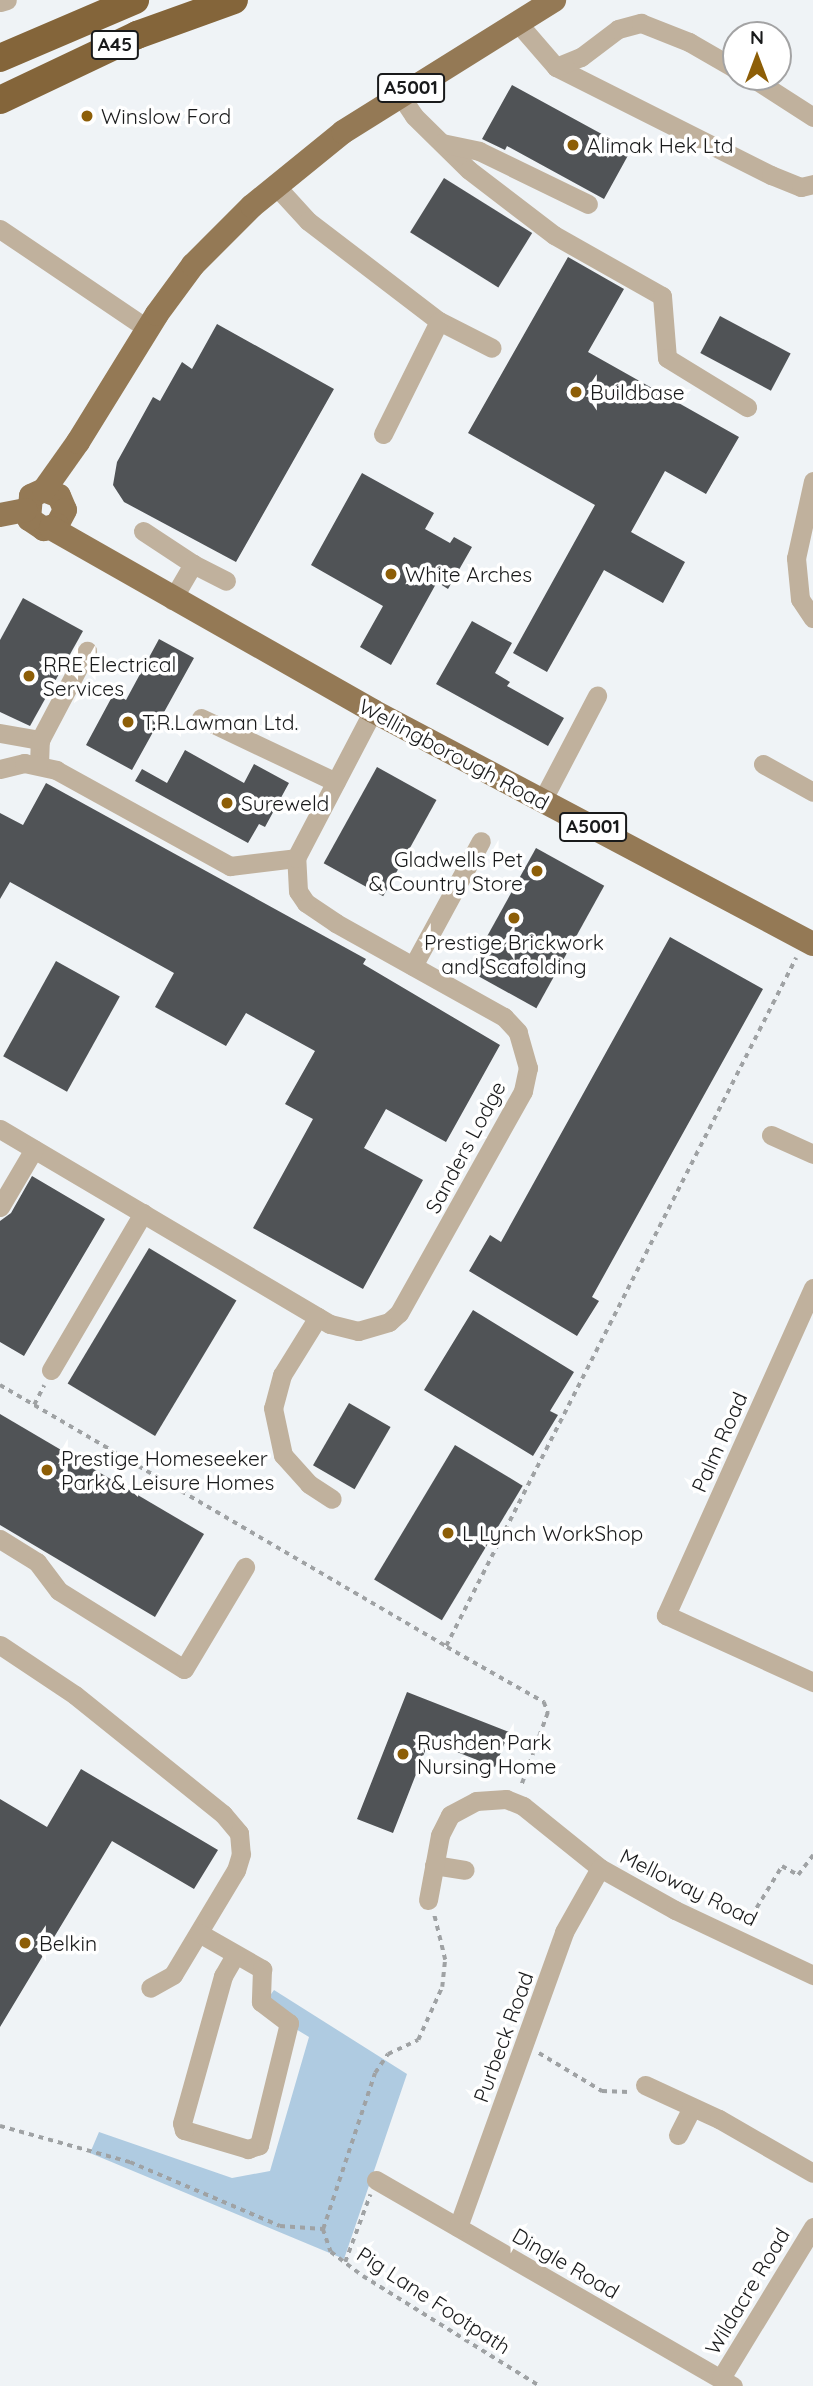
<!DOCTYPE html>
<style>
body{margin:0}
#map{position:relative;width:813px;height:2386px;overflow:hidden;background:#eff3f6;font-family:Quicksand,sans-serif}
div>[style]{position:absolute}
[style*='--x']{left:calc(var(--x)*1px);top:calc(var(--y)*1px);width:calc(var(--w)*1px);rotate:calc(var(--a)*1deg)}
.green>*{inset:0;background:#afcbe1}
.building>*{inset:0;background:#505356;transform-origin:0 0}
.path>*{height:3.5px;margin-top:-1.75px;transform-origin:0;background:repeating-linear-gradient(90deg,#9fa2a4 0 5px,transparent 0 10px)}
.minor>*{height:19px;margin:-9.5px;padding:0 9.5px;transform-origin:9.5px;border-radius:9.5px;background:#c0b19d}
.major>*{height:24px;margin:-12px;padding:0 12px;transform-origin:12px;border-radius:12px;background:#947955}
.highway>*{height:28px;margin:-14px;padding:0 14px;transform-origin:14px;border-radius:14px;background:#84653a}
.dots>*{width:19px;height:19px;translate:-50% -50%;box-sizing:border-box;border:4px solid #fff;border-radius:50%}
span{translate:-50% -50%;white-space:nowrap;text-align:center;line-height:1.15;-webkit-text-stroke:7px #fff;paint-order:stroke}
.shield-label span{padding:2px 5px;background:#fff;border:2px solid;border-radius:5px;-webkit-text-stroke-width:0}
.shield-label{font-size:19px;color:#191a1b;font-weight:700}
.poi-label{font-size:21px;color:#191a1b}
.left{translate:0 -50%;text-align:left}
.right{translate:-100% -50%;text-align:right}
.street-label{font-size:21px;color:#191a1b}
.north{position:absolute;left:722px;top:21px;width:70px;height:70px;box-sizing:border-box;background:#fff;border:2px solid #a3a3a4;border-radius:50%;rotate:0deg;font-size:19px;font-weight:700;line-height:28px;text-align:center;color:#191a1b}
.north::after{content:'';display:block;margin:auto;width:24px;height:32px;background:#8d5e07;clip-path:polygon(50% 0,100% 100%,50% 72%,0 100%)}
</style>
<div id="map">
<div class="green">
<i style="clip-path:polygon(274px 1990px,407px 2074px,344px 2259px,90px 2153px,99px 2132px,232px 2178px,270px 2171px,309px 2037px,271px 2014px,266px 2001px)"></i>
</div>
<div class="building">
<i style="clip-path:polygon(512px 85px,631px 150px,604px 199px,507px 146px,505px 150px,482px 139px)"></i>
<i style="left:444px;top:178px;width:104px;height:64px;rotate:32deg"></i>
<i style="clip-path:polygon(568px 257px,624px 289px,588px 352px,739px 437px,706px 494px,665px 471px,631px 532px,685px 562px,663px 603px,604px 570px,547px 672px,513px 653px,595px 505px,468px 433px)"></i>
<i style="left:720px;top:316px;width:80px;height:42px;rotate:28deg"></i>
<i style="clip-path:polygon(217px 324px,334px 389px,236px 562px,124px 502px,113px 485px,117px 462px,153px 397px,160px 401px,182px 362px,192px 369px)"></i>
<i style="clip-path:polygon(362px 473px,434px 513px,425px 529px,450px 543px,454px 537px,472px 547px,448px 589px,437px 582px,391px 665px,360px 647px,383px 606px,311px 565px)"></i>
<i style="clip-path:polygon(23px 598px,83px 631px,30px 726px,0 712px,0 640px)"></i>
<i style="clip-path:polygon(472px 621px,512px 643px,495px 673px,510px 682px,507px 686px,564px 718px,548px 746px,436px 684px)"></i>
<i style="clip-path:polygon(159px 639px,194px 658px,132px 770px,86px 745px,114px 693px,126px 700px)"></i>
<i style="clip-path:polygon(185px 750px,244px 783px,254px 764px,289px 783px,265px 827px,259px 824px,248px 843px,135px 781px,142px 769px,167px 783px)"></i>
<i style="left:377px;top:767px;width:68px;height:110px;rotate:29deg"></i>
<i style="clip-path:polygon(46px 783px,366px 959px,363px 964px,500px 1045px,446px 1142px,386px 1109px,364px 1148px,423px 1180px,363px 1289px,253px 1228px,313px 1119px,285px 1104px,315px 1051px,246px 1013px,226px 1046px,155px 1007px,174px 973px,10px 882px,0 899px,0 813px,23px 825px)"></i>
<i style="left:536px;top:848px;width:78px;height:140px;rotate:29deg"></i>
<i style="clip-path:polygon(670px 937px,763px 989px,592px 1297px,599px 1301px,577px 1336px,469px 1271px,490px 1235px,501px 1242px)"></i>
<i style="left:56px;top:961px;width:73px;height:109px;rotate:29deg"></i>
<i style="clip-path:polygon(32px 1176px,105px 1219px,24px 1356px,0 1342px,0 1221px,11px 1213px)"></i>
<i style="left:149px;top:1248px;width:102px;height:158px;rotate:31deg"></i>
<i style="clip-path:polygon(473px 1310px,574px 1372px,550px 1411px,558px 1415px,533px 1456px,424px 1390px)"></i>
<i style="left:349px;top:1403px;width:48px;height:72px;rotate:30deg"></i>
<i style="clip-path:polygon(0 1414px,204px 1534px,155px 1617px,0 1525px)"></i>
<i style="left:455px;top:1445px;width:79px;height:157px;rotate:31deg"></i>
<i style="clip-path:polygon(407px 1692px,509px 1732px,495px 1767px,429px 1741px,393px 1833px,357px 1819px)"></i>
<i style="clip-path:polygon(81px 1769px,218px 1850px,194px 1889px,112px 1841px,0 2027px,0 1799px,47px 1827px)"></i>
</div>
<div class="path">
<i style="--x:0;--y:1385;--w:517;--a:30.34"></i>
<i style="--x:446;--y:1646;--w:772;--a:-63.04"></i>
<i style="--x:34;--y:1405;--w:22;--a:-63"></i>
<i style="--x:447;--y:1647;--w:112;--a:29.6"></i>
<i style="--x:544;--y:1702;--w:12;--a:70"></i>
<i style="--x:548;--y:1713;--w:79;--a:110"></i>
<i style="--x:746;--y:1925;--w:69;--a:-58.6"></i>
<i style="--x:782;--y:1866;--w:18;--a:29"></i>
<i style="--x:798;--y:1875;--w:25;--a:-53"></i>
<i style="--x:539;--y:2053;--w:74;--a:31.1"></i>
<i style="--x:602;--y:2091;--w:27;--a:2"></i>
<i style="--x:0;--y:2126;--w:135;--a:15.5"></i>
<i style="--x:130;--y:2162;--w:163;--a:23.1"></i>
<i style="--x:280;--y:2226;--w:43;--a:4"></i>
<i style="--x:323;--y:2229;--w:164;--a:-71.6"></i>
<i style="--x:375;--y:2073;--w:23;--a:-56"></i>
<i style="--x:388;--y:2054;--w:33;--a:-25"></i>
<i style="--x:418;--y:2040;--w:58;--a:-65.6"></i>
<i style="--x:442;--y:1987;--w:27;--a:-84"></i>
<i style="--x:445;--y:1960;--w:46;--a:-103.7"></i>
<i style="--x:323;--y:2229;--w:24;--a:71"></i>
<i style="--x:331;--y:2252;--w:40;--a:37"></i>
<i style="--x:363;--y:2276;--w:208;--a:31.9"></i>
<i style="--x:345;--y:2262;--w:72;--a:-69.5"></i>
</div>
<div class="minor">
<i style="--x:0;--y:2;--w:7;--a:-16"></i>
<i style="--x:517;--y:22;--w:60;--a:49.1"></i>
<i style="--x:556;--y:67;--w:241;--a:26.7"></i>
<i style="--x:771;--y:175;--w:32;--a:22"></i>
<i style="--x:801;--y:187;--w:12;--a:-14"></i>
<i style="--x:556;--y:67;--w:27;--a:-22"></i>
<i style="--x:581;--y:57;--w:46;--a:-37.1"></i>
<i style="--x:618;--y:29;--w:24;--a:-15"></i>
<i style="--x:641;--y:23;--w:52;--a:21.6"></i>
<i style="--x:689;--y:42;--w:54;--a:29.9"></i>
<i style="--x:751;--y:77;--w:74;--a:32.8"></i>
<i style="--x:400;--y:95;--w:25;--a:56"></i>
<i style="--x:414;--y:116;--w:77;--a:44.5"></i>
<i style="--x:469;--y:170;--w:107;--a:37.4"></i>
<i style="--x:554;--y:235;--w:124;--a:29.5"></i>
<i style="--x:662;--y:296;--w:62;--a:85.4"></i>
<i style="--x:667;--y:358;--w:94;--a:31.5"></i>
<i style="--x:442;--y:143;--w:38;--a:12"></i>
<i style="--x:479;--y:151;--w:121;--a:25.9"></i>
<i style="--x:275;--y:185;--w:49;--a:47.5"></i>
<i style="--x:308;--y:221;--w:165;--a:37.4"></i>
<i style="--x:439;--y:321;--w:59;--a:27"></i>
<i style="--x:0;--y:229;--w:176;--a:34.1"></i>
<i style="--x:383;--y:434;--w:126;--a:-63.6"></i>
<i style="--x:813;--y:481;--w:79;--a:102.4"></i>
<i style="--x:796;--y:558;--w:41;--a:84.4"></i>
<i style="--x:800;--y:599;--w:23;--a:56"></i>
<i style="--x:143;--y:531;--w:60;--a:33.4"></i>
<i style="--x:172;--y:600;--w:42;--a:-59.7"></i>
<i style="--x:193;--y:564;--w:37;--a:27"></i>
<i style="--x:201;--y:718;--w:149;--a:25.4"></i>
<i style="--x:0;--y:733;--w:41;--a:9.9"></i>
<i style="--x:763;--y:764;--w:57;--a:29.2"></i>
<i style="--x:39;--y:765;--w:25;--a:-88"></i>
<i style="--x:40;--y:740;--w:101;--a:-62.2"></i>
<i style="--x:0;--y:769;--w:25;--a:-14"></i>
<i style="--x:24;--y:763;--w:33;--a:12"></i>
<i style="--x:56;--y:770;--w:199;--a:28.9"></i>
<i style="--x:230;--y:866;--w:66;--a:-6.9"></i>
<i style="--x:542;--y:801;--w:119;--a:-62.4"></i>
<i style="--x:413;--y:966;--w:142;--a:-61.5"></i>
<i style="--x:0;--y:1129;--w:383;--a:30.6"></i>
<i style="--x:330;--y:1324;--w:29;--a:14"></i>
<i style="--x:358;--y:1331;--w:32;--a:-16"></i>
<i style="--x:389;--y:1322;--w:13;--a:-42"></i>
<i style="--x:399;--y:1313;--w:254;--a:-60.8"></i>
<i style="--x:523;--y:1091;--w:24;--a:-78"></i>
<i style="--x:528;--y:1068;--w:37;--a:-106"></i>
<i style="--x:518;--y:1032;--w:21;--a:-133"></i>
<i style="--x:504;--y:1017;--w:193;--a:-150.8"></i>
<i style="--x:336;--y:923;--w:36;--a:-146"></i>
<i style="--x:306;--y:903;--w:14;--a:-124"></i>
<i style="--x:298;--y:891;--w:33;--a:-93"></i>
<i style="--x:296;--y:858;--w:166;--a:-62.4"></i>
<i style="--x:771;--y:1135;--w:46;--a:24.3"></i>
<i style="--x:0;--y:1207;--w:67;--a:-59.6"></i>
<i style="--x:813;--y:1288;--w:359;--a:114.2"></i>
<i style="--x:666;--y:1615;--w:162;--a:24.5"></i>
<i style="--x:318;--y:1317;--w:68;--a:121.8"></i>
<i style="--x:282;--y:1375;--w:34;--a:105"></i>
<i style="--x:273;--y:1408;--w:48;--a:78"></i>
<i style="--x:283;--y:1455;--w:39;--a:48"></i>
<i style="--x:309;--y:1484;--w:27;--a:33"></i>
<i style="--x:51;--y:1370;--w:182;--a:-59.6"></i>
<i style="--x:0;--y:1539;--w:44;--a:31.9"></i>
<i style="--x:37;--y:1562;--w:36;--a:53"></i>
<i style="--x:59;--y:1591;--w:147;--a:32"></i>
<i style="--x:184;--y:1669;--w:119;--a:-59.1"></i>
<i style="--x:0;--y:1645;--w:90;--a:33.7"></i>
<i style="--x:75;--y:1695;--w:190;--a:38.8"></i>
<i style="--x:223;--y:1814;--w:25;--a:50"></i>
<i style="--x:239;--y:1833;--w:21;--a:85"></i>
<i style="--x:241;--y:1854;--w:17;--a:107"></i>
<i style="--x:236;--y:1870;--w:122;--a:121"></i>
<i style="--x:173;--y:1975;--w:26;--a:151"></i>
<i style="--x:434;--y:1865;--w:31;--a:9"></i>
<i style="--x:428;--y:1900;--w:66;--a:-79.5"></i>
<i style="--x:440;--y:1835;--w:22;--a:-63"></i>
<i style="--x:450;--y:1815;--w:30;--a:-28"></i>
<i style="--x:476;--y:1801;--w:30;--a:-4"></i>
<i style="--x:506;--y:1799;--w:18;--a:22"></i>
<i style="--x:523;--y:1806;--w:99;--a:38.8"></i>
<i style="--x:600;--y:1868;--w:86;--a:29.2"></i>
<i style="--x:675;--y:1910;--w:153;--a:25.2"></i>
<i style="--x:199;--y:1933;--w:73;--a:29.7"></i>
<i style="--x:262;--y:1969;--w:33;--a:92"></i>
<i style="--x:261;--y:2002;--w:35;--a:37"></i>
<i style="--x:289;--y:2023;--w:126;--a:103.8"></i>
<i style="--x:259;--y:2145;--w:12;--a:160"></i>
<i style="--x:248;--y:2149;--w:67;--a:-163.5"></i>
<i style="--x:184;--y:2130;--w:7;--a:-106"></i>
<i style="--x:182;--y:2123;--w:153;--a:-74.4"></i>
<i style="--x:223;--y:1976;--w:24;--a:-60"></i>
<i style="--x:645;--y:2085;--w:81;--a:24.7"></i>
<i style="--x:719;--y:2119;--w:108;--a:29.9"></i>
<i style="--x:678;--y:2135;--w:31;--a:-63"></i>
<i style="--x:376;--y:2180;--w:412;--a:30"></i>
<i style="--x:458;--y:2227;--w:313;--a:-70.2"></i>
<i style="--x:564;--y:1932;--w:73;--a:-60.6"></i>
<i style="--x:721;--y:2378;--w:177;--a:-58.6"></i>
</div>
<div class="major">
<i style="--x:44;--y:490;--w:16;--a:22"></i>
<i style="--x:59;--y:496;--w:15;--a:67"></i>
<i style="--x:65;--y:510;--w:17;--a:118"></i>
<i style="--x:57;--y:525;--w:14;--a:163"></i>
<i style="--x:44;--y:529;--w:18;--a:-146"></i>
<i style="--x:29;--y:519;--w:23;--a:-85"></i>
<i style="--x:31;--y:496;--w:14;--a:-25"></i>
<i style="--x:44;--y:490;--w:59;--a:-54.7"></i>
<i style="--x:78;--y:442;--w:150;--a:-58.3"></i>
<i style="--x:157;--y:314;--w:61;--a:-53.7"></i>
<i style="--x:193;--y:265;--w:83;--a:-45"></i>
<i style="--x:252;--y:206;--w:117;--a:-39.1"></i>
<i style="--x:343;--y:132;--w:249;--a:-32"></i>
<i style="--x:0;--y:515;--w:26;--a:-11"></i>
<i style="--x:51;--y:528;--w:370;--a:29.6"></i>
<i style="--x:373;--y:711;--w:498;--a:27.9"></i>
</div>
<div class="highway">
<i style="--x:0;--y:58;--w:147;--a:-23.2"></i>
<i style="--x:0;--y:100;--w:152;--a:-25.4"></i>
<i style="--x:137;--y:35;--w:103;--a:-19.8"></i>
</div>
<div class="dots">
<i style="left:87px;top:116px;background:#8d5e07"></i>
<i style="left:573px;top:145px;background:#8d5e07"></i>
<i style="left:576px;top:392px;background:#8d5e07"></i>
<i style="left:391px;top:574px;background:#8d5e07"></i>
<i style="left:29px;top:676px;background:#8d5e07"></i>
<i style="left:128px;top:722px;background:#8d5e07"></i>
<i style="left:227px;top:803px;background:#8d5e07"></i>
<i style="left:537px;top:871px;background:#8d5e07"></i>
<i style="left:514px;top:918px;background:#8d5e07"></i>
<i style="left:47px;top:1470px;background:#8d5e07"></i>
<i style="left:448px;top:1533px;background:#8d5e07"></i>
<i style="left:403px;top:1754px;background:#8d5e07"></i>
<i style="left:25px;top:1943px;background:#8d5e07"></i>
</div>
<div class="shield-label">
<span style="left:115px;top:45px">A45</span>
<span style="left:411px;top:88px">A5001</span>
<span style="left:593px;top:827px">A5001</span>
</div>
<div class="poi-label">
<span class="left" style="left:101px;top:116px">Winslow Ford</span>
<span class="left" style="left:587px;top:145px">Alimak Hek Ltd</span>
<span class="left" style="left:590px;top:392px">Buildbase</span>
<span class="left" style="left:405px;top:574px">White Arches</span>
<span class="left" style="left:43px;top:676px">RRE Electrical<br>Services</span>
<span class="left" style="left:142px;top:722px">T.R.Lawman Ltd.</span>
<span class="left" style="left:241px;top:803px">Sureweld</span>
<span class="right" style="left:523px;top:871px">Gladwells Pet<br>&amp; Country Store</span>
<span style="left:514px;top:954px">Prestige Brickwork<br>and Scafolding</span>
<span class="left" style="left:61px;top:1470px">Prestige Homeseeker<br>Park &amp; Leisure Homes</span>
<span class="left" style="left:462px;top:1533px">L Lynch WorkShop</span>
<span class="left" style="left:417px;top:1754px">Rushden Park<br>Nursing Home</span>
<span class="left" style="left:39px;top:1943px">Belkin</span>
</div>
<div class="street-label">
<span style="left:454px;top:754px;rotate:28deg">Wellingborough Road</span>
<span style="left:465px;top:1147px;rotate:-62deg">Sanders Lodge</span>
<span style="left:719px;top:1442px;rotate:-66deg">Palm Road</span>
<span style="left:689px;top:1887px;rotate:26deg">Melloway Road</span>
<span style="left:503px;top:2037px;rotate:-70deg">Purbeck Road</span>
<span style="left:566px;top:2263px;rotate:30deg">Dingle Road</span>
<span style="left:747px;top:2291px;rotate:-59deg">Wildacre Road</span>
<span style="left:434px;top:2300px;rotate:33deg">Pig Lane Footpath</span>
</div>
<div class="north">N</div>
</div>
